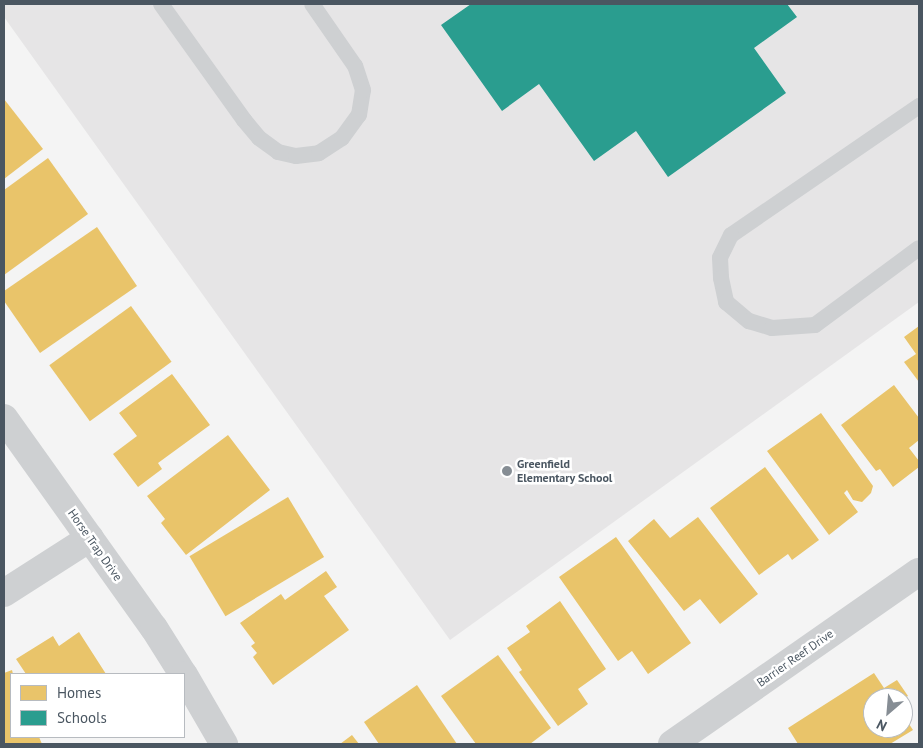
<!DOCTYPE html>
<style>
body{margin:0}
#map{position:relative;width:923px;height:748px;overflow:hidden;background:#f4f4f4;font-family:"PT Sans",sans-serif}
div>[style]{position:absolute}
[style*='--x']{left:calc(var(--x)*1px);top:calc(var(--y)*1px);width:calc(var(--w)*1px);rotate:calc(var(--a)*1deg)}
.education>*{inset:0;background:#e6e5e6}
.homes>*{inset:0;background:#e9c46a;transform-origin:0 0}
.schools>*{inset:0;background:#2a9d8f}
.service>*{height:16px;margin:-8px;padding:0 8px;transform-origin:8px;border-radius:8px;background:#ced0d2}
.minor>*{height:28px;margin:-14px;padding:0 14px;transform-origin:14px;border-radius:14px;background:#ced0d2}
.dots>*{width:14px;height:14px;translate:-50% -50%;box-sizing:border-box;border:2px solid #fff;border-radius:50%}
span{translate:-50% -50%;white-space:nowrap;text-align:center;line-height:1.15;-webkit-text-stroke:5px #fff;paint-order:stroke}
.poi-label{font-size:12px;color:#4a5661;font-weight:700}
.left{translate:0 -50%;text-align:left}
.street-label{font-size:12px;color:#4a5661}
.frame{position:absolute;inset:0;border:5px solid #4a5661;pointer-events:none}
.legend{position:absolute;left:10px;top:673px;width:175px;height:65px;box-sizing:border-box;background:#fff;border:1px solid #b7bbc0;margin:0;padding:6px 9px;list-style:none;font-size:15px;color:#4a5661}
.legend li{display:flex;align-items:center;gap:10px;height:25px}
.legend b{width:25px;border:1px solid #b7bbc0}
.north{position:absolute;left:863px;top:688px;width:50px;height:50px;box-sizing:border-box;background:#fff;border:1px solid #b7bbc0;border-radius:50%;rotate:207deg;font-size:14px;font-weight:700;line-height:20px;text-align:center;color:#4a5661}
.north::after{content:'';display:block;margin:auto;width:18px;height:22px;background:#868d94;clip-path:polygon(50% 0,100% 100%,50% 72%,0 100%)}
</style>
<div id="map">
<div class="education">
<i style="clip-path:polygon(4px 4px,919px 4px,919px 302px,450px 640px,4px 17px)"></i>
</div>
<div class="homes">
<i style="clip-path:polygon(4px 99px,43px 149px,4px 179px)"></i>
<i style="clip-path:polygon(48px 158px,88px 214px,4px 275px,4px 190px)"></i>
<i style="clip-path:polygon(97px 227px,137px 286px,40px 353px,4px 301px,4px 291px)"></i>
<i style="left:131px;top:306px;width:69px;height:101px;rotate:54deg"></i>
<i style="clip-path:polygon(919px 326px,919px 382px,904px 362px,916px 354px,904px 337px)"></i>
<i style="clip-path:polygon(172px 374px,210px 425px,158px 463px,162px 469px,138px 487px,113px 454px,137px 436px,119px 413px)"></i>
<i style="clip-path:polygon(894px 385px,919px 418px,919px 440px,909px 448px,919px 461px,919px 467px,893px 487px,880px 469px,876px 471px,841px 425px)"></i>
<i style="clip-path:polygon(821px 413px,873px 486px,871px 493px,862px 502px,853px 500px,847px 490px,844px 493px,858px 512px,829px 535px,767px 451px)"></i>
<i style="clip-path:polygon(228px 435px,270px 490px,186px 555px,161px 523px,165px 519px,147px 496px)"></i>
<i style="clip-path:polygon(765px 467px,819px 540px,792px 560px,788px 554px,759px 575px,710px 508px)"></i>
<i style="left:288px;top:497px;width:70px;height:115px;rotate:59deg"></i>
<i style="clip-path:polygon(698px 517px,758px 594px,720px 624px,700px 599px,684px 611px,628px 541px,654px 519px,670px 538px)"></i>
<i style="clip-path:polygon(616px 537px,691px 643px,648px 674px,632px 651px,618px 661px,559px 577px)"></i>
<i style="clip-path:polygon(326px 571px,337px 587px,324px 596px,349px 630px,273px 685px,253px 657px,257px 653px,251px 646px,255px 643px,240px 623px,281px 594px,285px 600px)"></i>
<i style="clip-path:polygon(560px 601px,606px 669px,578px 689px,588px 704px,558px 726px,519px 672px,522px 670px,507px 648px,530px 632px,526px 626px)"></i>
<i style="clip-path:polygon(79px 632px,106px 674px,26px 674px,16px 659px,53px 636px,59px 646px)"></i>
<i style="clip-path:polygon(498px 655px,551px 728px,530px 744px,476px 744px,441px 696px)"></i>
<i style="clip-path:polygon(12px 670px,13px 674px,11px 674px,11px 737px,39px 737px,42px 744px,4px 744px,4px 673px)"></i>
<i style="clip-path:polygon(874px 673px,884px 688px,897px 680px,908px 696px,903px 699px,873px 698px,873px 728px,903px 728px,903px 715px,913px 730px,890px 744px,798px 744px,788px 728px)"></i>
<i style="clip-path:polygon(417px 685px,457px 744px,379px 744px,364px 722px)"></i>
<i style="clip-path:polygon(352px 735px,359px 744px,340px 744px)"></i>
</div>
<div class="schools">
<i style="clip-path:polygon(471px 4px,787px 4px,797px 17px,754px 48px,786px 93px,668px 177px,636px 131px,594px 161px,539px 84px,502px 111px,441px 25px)"></i>
</div>
<div class="service">
<i style="--x:161;--y:4;--w:143;--a:54.4"></i>
<i style="--x:244;--y:120;--w:23;--a:50"></i>
<i style="--x:259;--y:138;--w:24;--a:36"></i>
<i style="--x:278;--y:152;--w:18;--a:13"></i>
<i style="--x:296;--y:156;--w:23;--a:-7"></i>
<i style="--x:319;--y:153;--w:27;--a:-33"></i>
<i style="--x:342;--y:138;--w:29;--a:-54"></i>
<i style="--x:359;--y:115;--w:25;--a:-81"></i>
<i style="--x:363;--y:90;--w:25;--a:-108"></i>
<i style="--x:355;--y:66;--w:75;--a:-124.7"></i>
<i style="--x:919;--y:106;--w:228;--a:145.5"></i>
<i style="--x:731;--y:235;--w:25;--a:116"></i>
<i style="--x:720;--y:258;--w:20;--a:87"></i>
<i style="--x:721;--y:278;--w:25;--a:78"></i>
<i style="--x:726;--y:302;--w:30;--a:40"></i>
<i style="--x:749;--y:321;--w:24;--a:17"></i>
<i style="--x:772;--y:328;--w:43;--a:-4"></i>
<i style="--x:815;--y:325;--w:129;--a:-36.5"></i>
</div>
<div class="minor">
<i style="--x:4;--y:418;--w:258;--a:54.5"></i>
<i style="--x:154;--y:628;--w:54;--a:57.8"></i>
<i style="--x:4;--y:593;--w:102;--a:-32.6"></i>
<i style="--x:184;--y:675;--w:80;--a:59.9"></i>
<i style="--x:672;--y:744;--w:301;--a:-34.9"></i>
</div>
<div class="dots">
<i style="left:507px;top:471px;background:#868d94"></i>
</div>
<div class="poi-label">
<span class="left" style="left:517px;top:471px">Greenfield<br>Elementary School</span>
</div>
<div class="street-label">
<span style="left:95px;top:545px;rotate:55deg">Horse Trap Drive</span>
<span style="left:795px;top:658px;rotate:-35deg">Barrier Reef Drive</span>
</div>
<div class="frame"></div>
<ul class="legend">
<li><b style="height:14px;background:#e9c46a"></b>Homes</li>
<li><b style="height:14px;background:#2a9d8f"></b>Schools</li>
</ul>
<div class="north">N</div>
</div>
